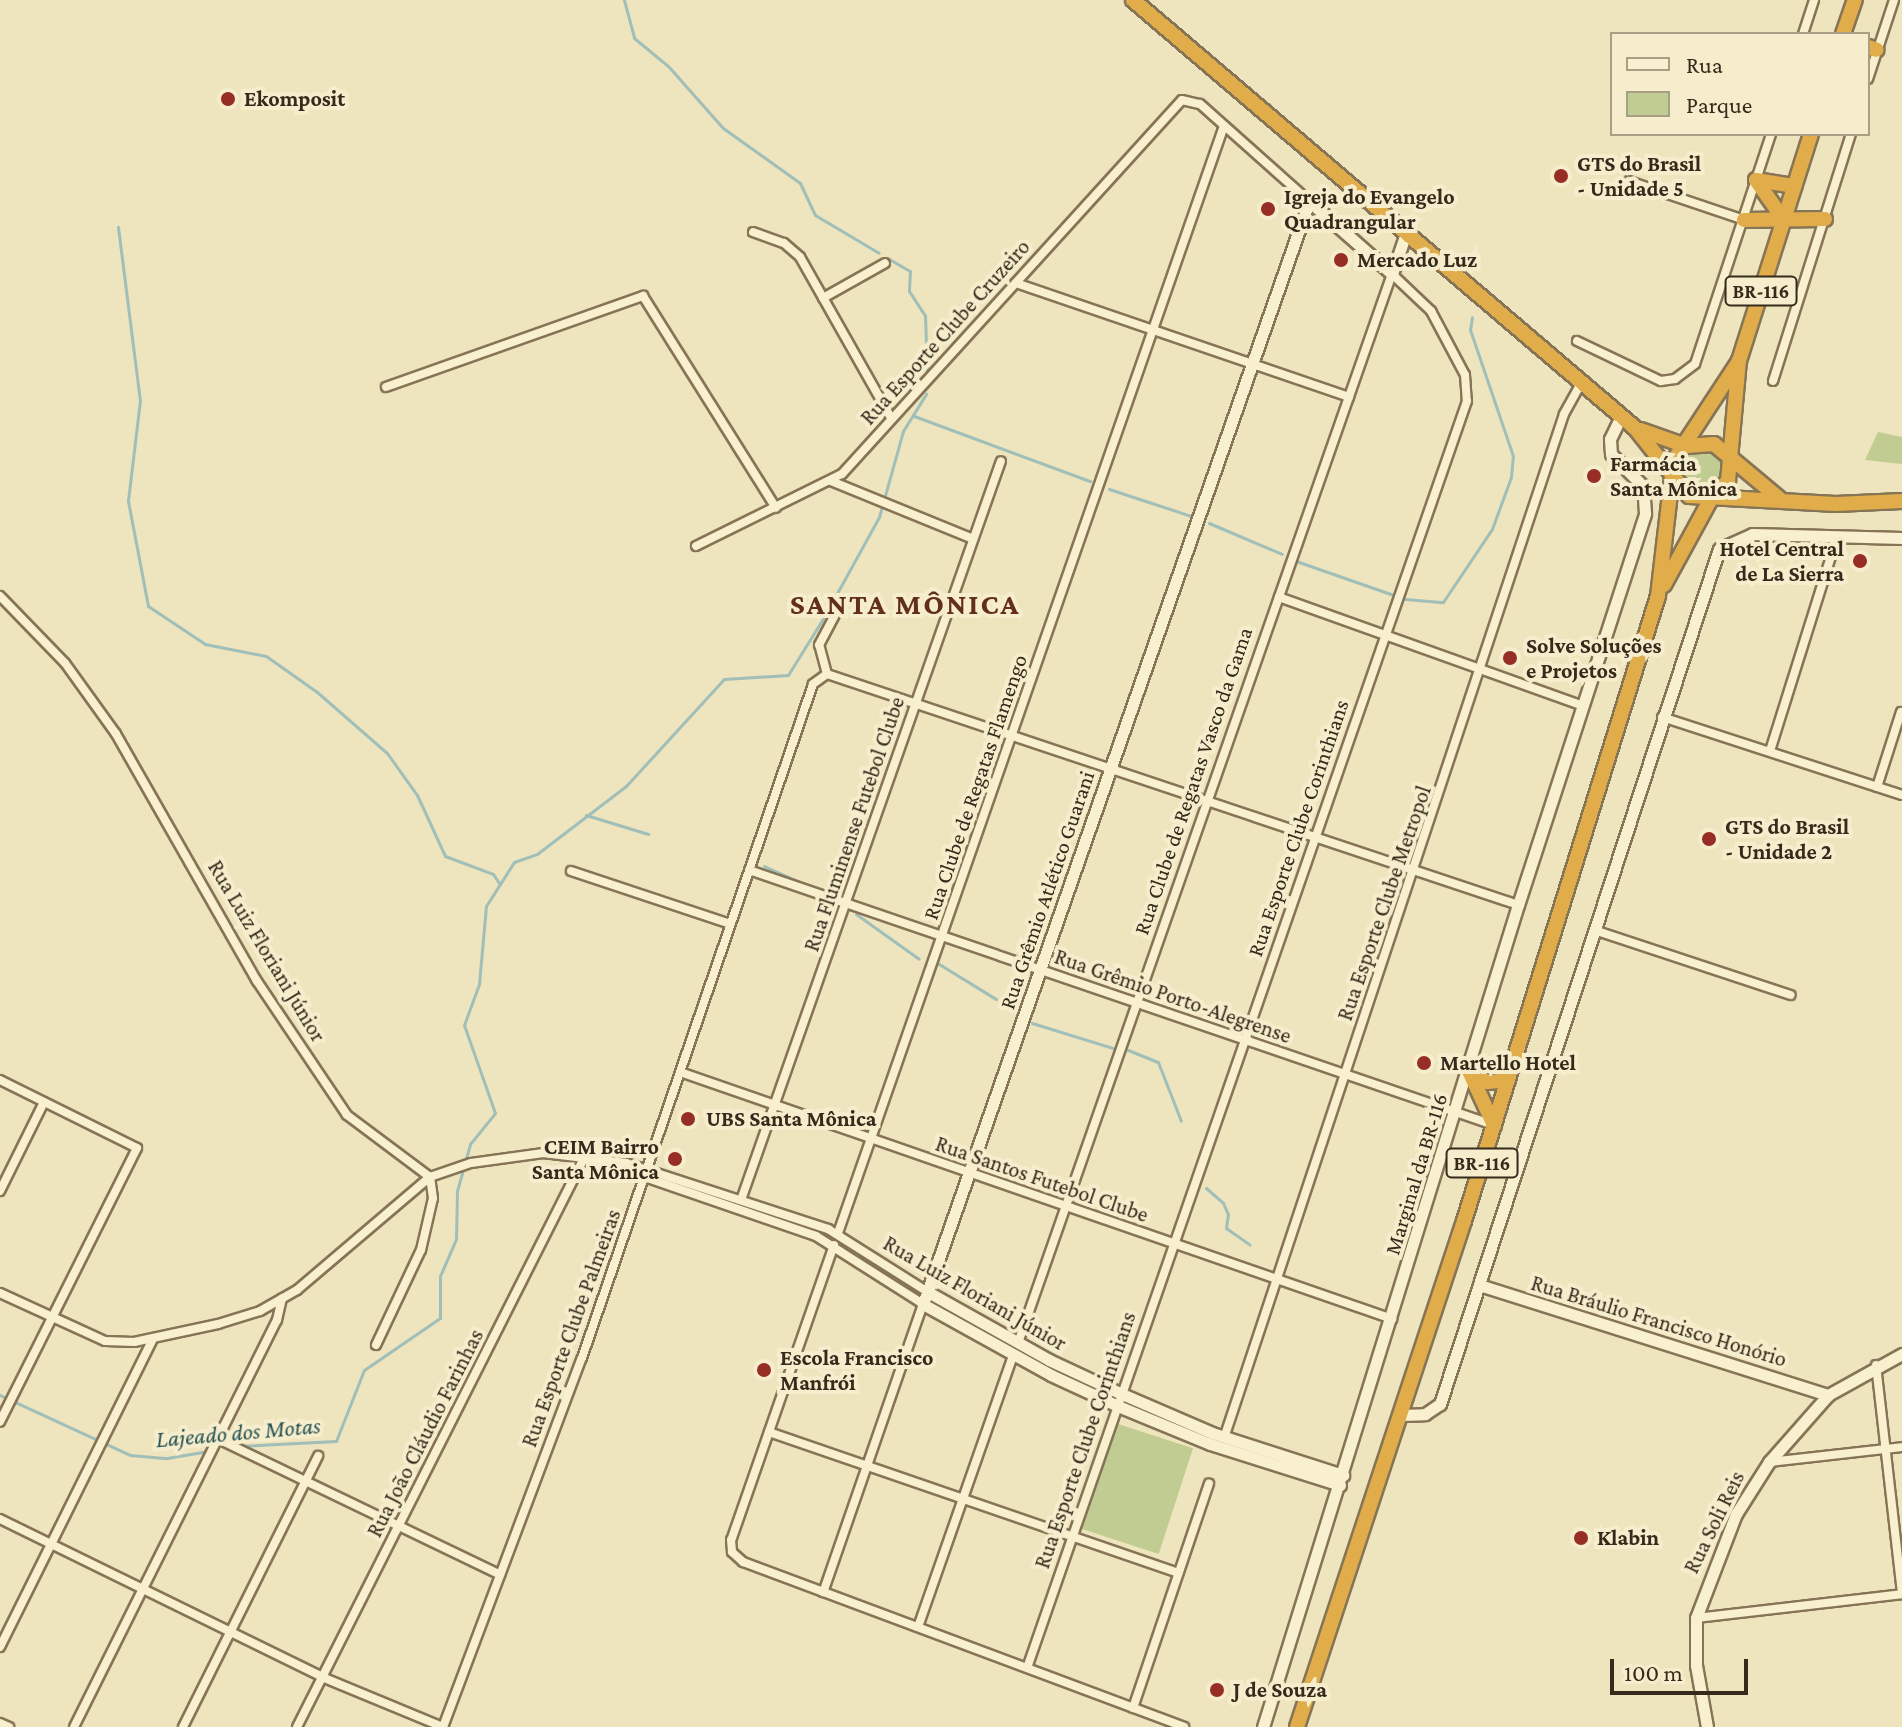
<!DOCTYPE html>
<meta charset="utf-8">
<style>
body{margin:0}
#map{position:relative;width:1902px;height:1727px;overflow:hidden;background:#eee4bd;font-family:"Crimson Pro",serif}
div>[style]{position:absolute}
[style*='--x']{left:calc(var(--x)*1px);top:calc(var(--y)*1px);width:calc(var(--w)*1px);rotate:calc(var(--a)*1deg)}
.green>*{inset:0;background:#c0cc91;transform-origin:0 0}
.round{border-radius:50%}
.stream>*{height:3px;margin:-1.5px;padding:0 1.5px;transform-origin:1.5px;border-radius:1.5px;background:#a1bfb9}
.roads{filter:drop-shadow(2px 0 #867456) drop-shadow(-2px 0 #867456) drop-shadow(0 2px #867456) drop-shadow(0 -2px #867456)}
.street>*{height:8px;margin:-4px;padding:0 4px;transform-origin:4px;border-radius:4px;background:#f9f0d0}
.secondary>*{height:11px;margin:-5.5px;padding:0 5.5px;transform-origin:5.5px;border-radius:5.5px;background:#f9f0d0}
.highway>*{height:14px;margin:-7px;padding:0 7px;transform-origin:7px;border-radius:7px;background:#e1ac4a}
.dots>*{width:22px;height:22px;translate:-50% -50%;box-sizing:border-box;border:4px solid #f6edcc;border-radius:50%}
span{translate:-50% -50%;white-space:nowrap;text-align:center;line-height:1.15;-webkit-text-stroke:8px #f6edcc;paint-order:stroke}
.shield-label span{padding:2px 6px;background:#f6edcc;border:2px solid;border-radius:6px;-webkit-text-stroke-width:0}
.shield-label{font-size:20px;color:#352a1b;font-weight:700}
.poi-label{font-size:22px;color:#352a1b;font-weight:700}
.left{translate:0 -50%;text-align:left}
.right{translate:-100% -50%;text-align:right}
.street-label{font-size:22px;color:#352a1b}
.water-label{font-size:24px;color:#2a5455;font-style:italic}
.district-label{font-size:30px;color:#622f1a;font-weight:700;letter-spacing:2px}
.legend{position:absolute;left:1610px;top:32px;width:260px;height:104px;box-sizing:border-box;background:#f6edcc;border:2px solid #a99f85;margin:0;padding:10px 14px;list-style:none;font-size:24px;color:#352a1b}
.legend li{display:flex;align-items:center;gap:16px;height:40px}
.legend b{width:40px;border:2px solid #a99f85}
.scale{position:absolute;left:1610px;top:1659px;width:138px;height:36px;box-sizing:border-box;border:4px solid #352a1b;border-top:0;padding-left:10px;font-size:24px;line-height:28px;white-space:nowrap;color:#352a1b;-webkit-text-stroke:6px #f6edcc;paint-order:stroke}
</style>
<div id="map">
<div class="green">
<i style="clip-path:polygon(1878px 432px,1902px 437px,1902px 464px,1865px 460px)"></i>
<i class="round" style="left:1680px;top:447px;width:44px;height:44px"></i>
<i style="left:1115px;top:1423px;width:82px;height:111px;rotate:18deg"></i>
</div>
<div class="stream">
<i style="--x:624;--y:0;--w:39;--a:75"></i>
<i style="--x:634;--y:38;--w:45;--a:39.6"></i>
<i style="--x:669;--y:67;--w:81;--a:48.5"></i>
<i style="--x:723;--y:128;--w:95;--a:35.5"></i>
<i style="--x:800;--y:183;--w:35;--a:65"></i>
<i style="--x:815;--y:215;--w:74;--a:30.7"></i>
<i style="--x:118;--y:227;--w:174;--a:82.8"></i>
<i style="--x:140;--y:400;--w:102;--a:96.8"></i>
<i style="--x:128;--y:501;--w:107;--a:79.2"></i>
<i style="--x:148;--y:606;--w:69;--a:33.7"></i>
<i style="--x:205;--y:644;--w:62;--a:11.1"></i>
<i style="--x:266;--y:656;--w:62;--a:35.2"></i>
<i style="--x:317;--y:692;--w:93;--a:41.1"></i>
<i style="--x:387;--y:753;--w:52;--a:54.5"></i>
<i style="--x:417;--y:795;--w:67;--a:65.3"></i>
<i style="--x:445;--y:856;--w:51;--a:20.6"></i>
<i style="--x:493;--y:874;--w:11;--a:56"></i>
<i style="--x:889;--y:259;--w:24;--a:30"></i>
<i style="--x:910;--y:271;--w:20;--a:93"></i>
<i style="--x:909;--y:291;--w:30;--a:57"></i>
<i style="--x:925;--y:316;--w:56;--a:88"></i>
<i style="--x:914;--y:416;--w:188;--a:20.3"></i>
<i style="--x:1109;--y:489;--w:86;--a:18.2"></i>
<i style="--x:1209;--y:523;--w:79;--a:23"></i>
<i style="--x:1296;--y:561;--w:101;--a:19.2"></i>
<i style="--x:836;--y:595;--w:89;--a:-61.1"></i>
<i style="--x:879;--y:517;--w:89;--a:-74.4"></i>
<i style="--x:903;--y:431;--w:44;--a:-58.1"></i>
<i style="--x:1405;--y:599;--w:38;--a:5"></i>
<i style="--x:1443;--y:602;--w:88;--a:-56.1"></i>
<i style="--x:1492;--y:529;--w:55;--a:-69.9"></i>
<i style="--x:1511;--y:477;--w:21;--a:-85"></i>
<i style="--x:1513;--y:456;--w:133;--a:-108.8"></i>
<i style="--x:1470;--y:330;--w:13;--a:-81"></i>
<i style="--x:586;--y:815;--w:65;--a:17"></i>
<i style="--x:764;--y:866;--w:46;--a:24.3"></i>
<i style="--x:856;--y:914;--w:77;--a:35.5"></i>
<i style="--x:939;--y:964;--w:67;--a:31.6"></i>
<i style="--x:1032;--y:1023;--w:85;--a:17.2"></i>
<i style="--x:1128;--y:1050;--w:32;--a:22"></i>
<i style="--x:1158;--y:1062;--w:63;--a:68.7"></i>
<i style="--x:1206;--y:1188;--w:23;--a:41"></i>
<i style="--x:1223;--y:1203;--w:12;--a:66"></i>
<i style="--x:1228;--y:1214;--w:14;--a:98"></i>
<i style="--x:1226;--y:1228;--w:29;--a:35"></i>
<i style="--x:0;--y:1395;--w:143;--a:24.8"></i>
<i style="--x:130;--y:1455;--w:37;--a:5"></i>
<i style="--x:167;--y:1458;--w:42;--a:-9.7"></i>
<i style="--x:239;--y:1446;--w:97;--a:-3"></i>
<i style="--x:336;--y:1441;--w:76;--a:-68.5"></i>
<i style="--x:364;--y:1370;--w:92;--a:-34.4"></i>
<i style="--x:440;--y:1318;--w:42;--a:-90"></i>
<i style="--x:440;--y:1276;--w:40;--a:-66.6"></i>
<i style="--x:456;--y:1239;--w:48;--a:-88.8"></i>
<i style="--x:457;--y:1191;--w:49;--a:-74.5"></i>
<i style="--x:470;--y:1144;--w:40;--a:-51"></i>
<i style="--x:495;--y:1113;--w:93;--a:-109.4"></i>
<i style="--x:464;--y:1025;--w:44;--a:-69.9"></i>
<i style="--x:479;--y:984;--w:78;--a:-84.9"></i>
<i style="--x:486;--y:906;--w:52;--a:-57.5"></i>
<i style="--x:514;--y:862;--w:24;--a:-19"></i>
<i style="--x:537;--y:854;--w:112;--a:-37.4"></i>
<i style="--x:626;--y:786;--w:145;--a:-47.5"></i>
<i style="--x:724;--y:679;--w:64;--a:-3.6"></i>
<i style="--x:788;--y:675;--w:68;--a:-58.2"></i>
</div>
<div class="roads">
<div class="street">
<i style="--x:1803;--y:34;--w:36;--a:-72"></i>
<i style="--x:1868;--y:79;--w:83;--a:-71.8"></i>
<i style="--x:1629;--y:181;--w:121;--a:18.7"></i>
<i style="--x:753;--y:232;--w:33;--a:20"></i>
<i style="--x:784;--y:243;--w:21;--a:41"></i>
<i style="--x:800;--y:257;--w:183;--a:60.5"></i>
<i style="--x:1016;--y:283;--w:352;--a:18.9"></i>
<i style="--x:823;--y:298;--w:71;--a:-29.4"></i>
<i style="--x:1577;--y:341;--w:93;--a:25.5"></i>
<i style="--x:1661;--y:381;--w:14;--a:-8"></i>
<i style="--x:1675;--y:379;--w:25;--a:-37"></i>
<i style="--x:1695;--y:364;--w:242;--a:-71.7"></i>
<i style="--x:1773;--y:381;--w:259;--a:-72.5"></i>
<i style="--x:386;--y:387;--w:273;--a:-19.5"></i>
<i style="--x:643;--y:296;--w:250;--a:57.9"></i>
<i style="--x:831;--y:481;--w:153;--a:22.2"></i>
<i style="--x:696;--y:546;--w:163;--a:-26.3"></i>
<i style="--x:842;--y:474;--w:505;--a:-47.73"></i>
<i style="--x:1182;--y:100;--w:18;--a:13"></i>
<i style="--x:1200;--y:104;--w:146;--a:41.7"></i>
<i style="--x:0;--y:596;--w:93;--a:45.9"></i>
<i style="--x:65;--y:663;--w:87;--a:54.3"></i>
<i style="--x:116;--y:734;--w:284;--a:60.3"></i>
<i style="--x:257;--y:981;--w:161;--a:56.1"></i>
<i style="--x:347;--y:1115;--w:104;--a:36.8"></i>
<i style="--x:1279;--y:597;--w:323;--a:19.7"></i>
<i style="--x:827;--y:674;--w:729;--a:18.48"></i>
<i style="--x:827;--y:674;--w:30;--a:-105"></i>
<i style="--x:819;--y:645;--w:36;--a:-62"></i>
<i style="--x:1662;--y:717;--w:252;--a:18"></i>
<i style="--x:1770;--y:751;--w:224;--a:-72.6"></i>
<i style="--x:1877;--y:787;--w:79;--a:-72.3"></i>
<i style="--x:749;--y:870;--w:787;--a:18.9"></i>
<i style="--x:571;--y:871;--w:168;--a:18.4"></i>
<i style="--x:1594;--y:930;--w:207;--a:18.3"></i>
<i style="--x:680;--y:1072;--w:754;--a:19.13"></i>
<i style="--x:0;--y:1080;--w:153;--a:26.4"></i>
<i style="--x:137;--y:1148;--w:306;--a:116.6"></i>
<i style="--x:601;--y:1162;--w:227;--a:19"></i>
<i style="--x:816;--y:1236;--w:127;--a:32.4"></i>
<i style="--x:923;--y:1304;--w:305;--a:109.1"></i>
<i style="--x:0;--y:1191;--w:99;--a:-63.7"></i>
<i style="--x:741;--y:1200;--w:783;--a:-70.62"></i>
<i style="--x:838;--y:1233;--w:1172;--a:-70.78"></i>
<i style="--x:834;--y:1245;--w:312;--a:109.2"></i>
<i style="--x:731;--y:1540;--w:12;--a:85"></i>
<i style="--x:732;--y:1552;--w:15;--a:42"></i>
<i style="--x:743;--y:1562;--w:471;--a:20.5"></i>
<i style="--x:0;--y:1293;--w:115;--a:24.6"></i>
<i style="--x:105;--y:1341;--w:29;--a:2"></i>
<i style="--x:134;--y:1342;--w:86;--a:-12.1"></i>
<i style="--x:218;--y:1324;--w:44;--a:-17.2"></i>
<i style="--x:260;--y:1311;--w:43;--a:-29.6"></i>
<i style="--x:297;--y:1290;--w:175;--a:-40.4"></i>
<i style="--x:430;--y:1177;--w:43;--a:-18.9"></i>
<i style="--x:471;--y:1163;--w:73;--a:-7.9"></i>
<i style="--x:543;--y:1153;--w:84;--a:6.9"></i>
<i style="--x:626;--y:1163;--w:213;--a:18.1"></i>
<i style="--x:828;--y:1229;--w:118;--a:32.2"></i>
<i style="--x:1018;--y:1343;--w:1133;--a:-70.72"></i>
<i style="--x:1392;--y:274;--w:54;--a:43.5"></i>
<i style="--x:1431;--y:311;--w:72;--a:62"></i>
<i style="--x:1465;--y:375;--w:26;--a:86"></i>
<i style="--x:1467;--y:401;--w:1341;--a:109.15"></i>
<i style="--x:376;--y:1345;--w:105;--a:-64.7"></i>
<i style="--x:421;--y:1250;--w:53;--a:-77"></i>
<i style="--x:433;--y:1198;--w:21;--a:-98"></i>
<i style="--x:1876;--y:1365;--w:230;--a:83.5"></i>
<i style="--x:769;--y:1432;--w:433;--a:19"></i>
<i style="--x:1224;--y:1438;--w:1079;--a:-71.63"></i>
<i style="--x:1564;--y:414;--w:37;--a:-61"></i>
<i style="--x:218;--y:1439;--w:313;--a:25.7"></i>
<i style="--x:1769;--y:1462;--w:134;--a:-6.4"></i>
<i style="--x:0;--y:1519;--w:359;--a:26.1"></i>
<i style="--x:322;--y:1677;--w:131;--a:22.5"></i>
<i style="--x:1696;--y:1618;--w:207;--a:-6.6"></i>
<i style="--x:918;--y:1627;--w:288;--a:-70.7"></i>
<i style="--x:0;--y:1647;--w:344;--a:-63.6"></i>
<i style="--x:1133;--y:1708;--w:237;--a:-71.3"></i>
<i style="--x:0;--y:1723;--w:10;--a:24"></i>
<i style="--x:74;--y:1727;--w:455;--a:-63.5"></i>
<i style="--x:277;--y:1320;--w:22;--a:-77"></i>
<i style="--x:183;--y:1727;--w:303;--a:-63.5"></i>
<i style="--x:297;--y:1727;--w:640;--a:-63.23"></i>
<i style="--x:443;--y:1727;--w:394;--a:-69.4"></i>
<i style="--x:582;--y:1358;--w:712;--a:-71.08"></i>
<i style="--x:813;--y:684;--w:17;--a:-36"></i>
</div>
<div class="secondary">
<i style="--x:1479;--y:1285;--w:366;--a:17.5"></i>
<i style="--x:928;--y:1292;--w:139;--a:29.3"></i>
<i style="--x:1049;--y:1360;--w:81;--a:25"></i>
<i style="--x:1122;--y:1394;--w:98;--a:23.4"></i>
<i style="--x:1212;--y:1433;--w:138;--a:17.8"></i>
<i style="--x:1401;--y:1415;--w:24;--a:-2"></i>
<i style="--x:1425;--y:1414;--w:18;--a:-34"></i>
<i style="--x:1440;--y:1404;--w:899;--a:-71.93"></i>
<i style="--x:1719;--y:549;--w:36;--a:-24"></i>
<i style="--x:1752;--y:534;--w:150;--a:1.5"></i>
<i style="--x:1340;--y:1485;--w:136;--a:-162.5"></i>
<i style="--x:1210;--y:1444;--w:100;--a:-157.6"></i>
<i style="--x:1118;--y:1406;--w:74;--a:-155.2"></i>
<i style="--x:1051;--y:1375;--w:146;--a:-151"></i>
<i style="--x:923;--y:1304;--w:1169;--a:-70.71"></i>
<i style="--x:1309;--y:201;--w:111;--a:41.3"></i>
<i style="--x:1392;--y:274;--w:43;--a:-71.1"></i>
<i style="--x:1263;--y:1727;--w:861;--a:-72.77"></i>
<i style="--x:1518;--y:905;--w:412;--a:-72"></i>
<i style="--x:1645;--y:513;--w:27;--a:-94"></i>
<i style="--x:1643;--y:486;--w:45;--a:-135"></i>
<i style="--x:1611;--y:454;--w:15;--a:-94"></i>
<i style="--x:1610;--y:439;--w:25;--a:-64"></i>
<i style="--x:1707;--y:1727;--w:63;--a:-100.1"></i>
<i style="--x:1696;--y:1665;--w:47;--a:-90"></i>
<i style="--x:1696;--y:1618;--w:111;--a:-69"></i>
<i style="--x:1736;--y:1514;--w:62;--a:-57.6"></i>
<i style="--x:1769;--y:1462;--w:89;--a:-48.6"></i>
<i style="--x:1828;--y:1395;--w:85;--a:-29"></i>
</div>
<div class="highway">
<i style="--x:1133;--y:0;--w:660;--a:40.45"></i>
<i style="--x:1635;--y:428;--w:87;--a:51.5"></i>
<i style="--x:1689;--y:496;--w:147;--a:3.1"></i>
<i style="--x:1836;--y:504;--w:66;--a:-2.6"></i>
<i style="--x:1843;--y:34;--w:36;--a:-71"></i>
<i style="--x:1868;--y:47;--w:9;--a:18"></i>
<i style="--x:1756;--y:180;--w:49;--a:55"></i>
<i style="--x:1756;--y:180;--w:39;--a:9"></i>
<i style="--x:1744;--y:220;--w:81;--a:-0.7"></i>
<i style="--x:1641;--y:430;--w:48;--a:19.6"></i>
<i style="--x:1686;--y:446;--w:28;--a:-4"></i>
<i style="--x:1714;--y:444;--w:86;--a:39.8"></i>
<i style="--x:1664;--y:585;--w:100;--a:-61.4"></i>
<i style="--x:1712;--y:497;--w:23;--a:-45"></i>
<i style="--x:1728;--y:481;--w:121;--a:-84.8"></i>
<i style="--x:1739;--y:361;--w:238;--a:-72.4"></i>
<i style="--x:1469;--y:1071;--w:60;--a:65.2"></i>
<i style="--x:1470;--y:1072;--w:20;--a:30"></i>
<i style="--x:1487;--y:1082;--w:21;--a:-5"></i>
<i style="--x:1297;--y:1727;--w:533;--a:-71.74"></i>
<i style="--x:1464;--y:1221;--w:654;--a:-72.76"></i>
<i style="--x:1658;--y:596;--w:137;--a:-83.3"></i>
<i style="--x:1674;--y:460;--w:118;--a:-56.7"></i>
</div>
</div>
<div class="dots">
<i style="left:228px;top:99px;background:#962e25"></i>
<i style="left:1561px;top:176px;background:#962e25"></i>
<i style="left:1268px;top:209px;background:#962e25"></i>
<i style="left:1341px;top:260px;background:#962e25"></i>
<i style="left:1594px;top:476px;background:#962e25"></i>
<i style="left:1860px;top:561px;background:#962e25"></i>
<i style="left:1510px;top:658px;background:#962e25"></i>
<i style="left:1709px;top:839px;background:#962e25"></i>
<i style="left:1424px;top:1063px;background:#962e25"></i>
<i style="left:688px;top:1119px;background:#962e25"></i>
<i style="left:675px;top:1159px;background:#962e25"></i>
<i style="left:764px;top:1370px;background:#962e25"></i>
<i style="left:1581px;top:1538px;background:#962e25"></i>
<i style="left:1217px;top:1690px;background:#962e25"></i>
</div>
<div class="shield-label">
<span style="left:1761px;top:291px">BR-116</span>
<span style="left:1482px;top:1163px">BR-116</span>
</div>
<div class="poi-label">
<span class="left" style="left:244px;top:99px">Ekomposit</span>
<span class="left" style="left:1577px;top:176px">GTS do Brasil<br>- Unidade 5</span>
<span class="left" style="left:1284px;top:209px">Igreja do Evangelo<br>Quadrangular</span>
<span class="left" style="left:1357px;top:260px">Mercado Luz</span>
<span class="left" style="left:1610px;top:476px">Farmácia<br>Santa Mônica</span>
<span class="right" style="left:1844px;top:561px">Hotel Central<br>de La Sierra</span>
<span class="left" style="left:1526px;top:658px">Solve Soluções<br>e Projetos</span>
<span class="left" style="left:1725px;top:839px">GTS do Brasil<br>- Unidade 2</span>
<span class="left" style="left:1440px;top:1063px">Martello Hotel</span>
<span class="left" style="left:706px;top:1119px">UBS Santa Mônica</span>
<span class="right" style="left:659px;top:1159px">CEIM Bairro<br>Santa Mônica</span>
<span class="left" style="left:780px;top:1370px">Escola Francisco<br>Manfrói</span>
<span class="left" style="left:1597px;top:1538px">Klabin</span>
<span class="left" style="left:1233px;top:1690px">J de Souza</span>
</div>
<div class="street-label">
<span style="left:945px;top:332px;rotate:-48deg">Rua Esporte Clube Cruzeiro</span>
<span style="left:1193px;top:781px;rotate:-71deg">Rua Clube de Regatas Vasco da Gama</span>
<span style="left:975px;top:787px;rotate:-71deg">Rua Clube de Regatas Flamengo</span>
<span style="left:854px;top:824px;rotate:-71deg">Rua Fluminense Futebol Clube</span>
<span style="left:1298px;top:828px;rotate:-71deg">Rua Esporte Clube Corinthians</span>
<span style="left:1047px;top:890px;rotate:-71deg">Rua Grêmio Atlético Guarani</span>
<span style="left:1384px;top:903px;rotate:-71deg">Rua Esporte Clube Metropol</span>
<span style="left:267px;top:951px;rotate:59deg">Rua Luiz Floriani Júnior</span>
<span style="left:1173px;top:996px;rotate:19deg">Rua Grêmio Porto-Alegrense</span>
<span style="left:1416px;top:1174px;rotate:-73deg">Marginal da BR-116</span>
<span style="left:1042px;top:1179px;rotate:19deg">Rua Santos Futebol Clube</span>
<span style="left:975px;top:1293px;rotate:30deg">Rua Luiz Floriani Júnior</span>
<span style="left:1659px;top:1321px;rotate:17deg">Rua Bráulio Francisco Honório</span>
<span style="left:571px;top:1328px;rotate:-70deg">Rua Esporte Clube Palmeiras</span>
<span style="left:425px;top:1433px;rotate:-63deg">Rua João Cláudio Farinhas</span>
<span style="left:1085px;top:1440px;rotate:-71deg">Rua Esporte Clube Corinthians</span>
<span style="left:1714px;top:1522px;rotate:-64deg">Rua Soli Reis</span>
</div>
<div class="water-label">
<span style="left:238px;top:1432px;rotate:-5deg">Lajeado dos Motas</span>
</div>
<div class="district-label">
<span style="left:905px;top:604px">SANTA MÔNICA</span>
</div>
<ul class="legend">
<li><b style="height:10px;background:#f9f0d0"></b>Rua</li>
<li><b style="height:22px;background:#c0cc91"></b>Parque</li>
</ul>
<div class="scale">100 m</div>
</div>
